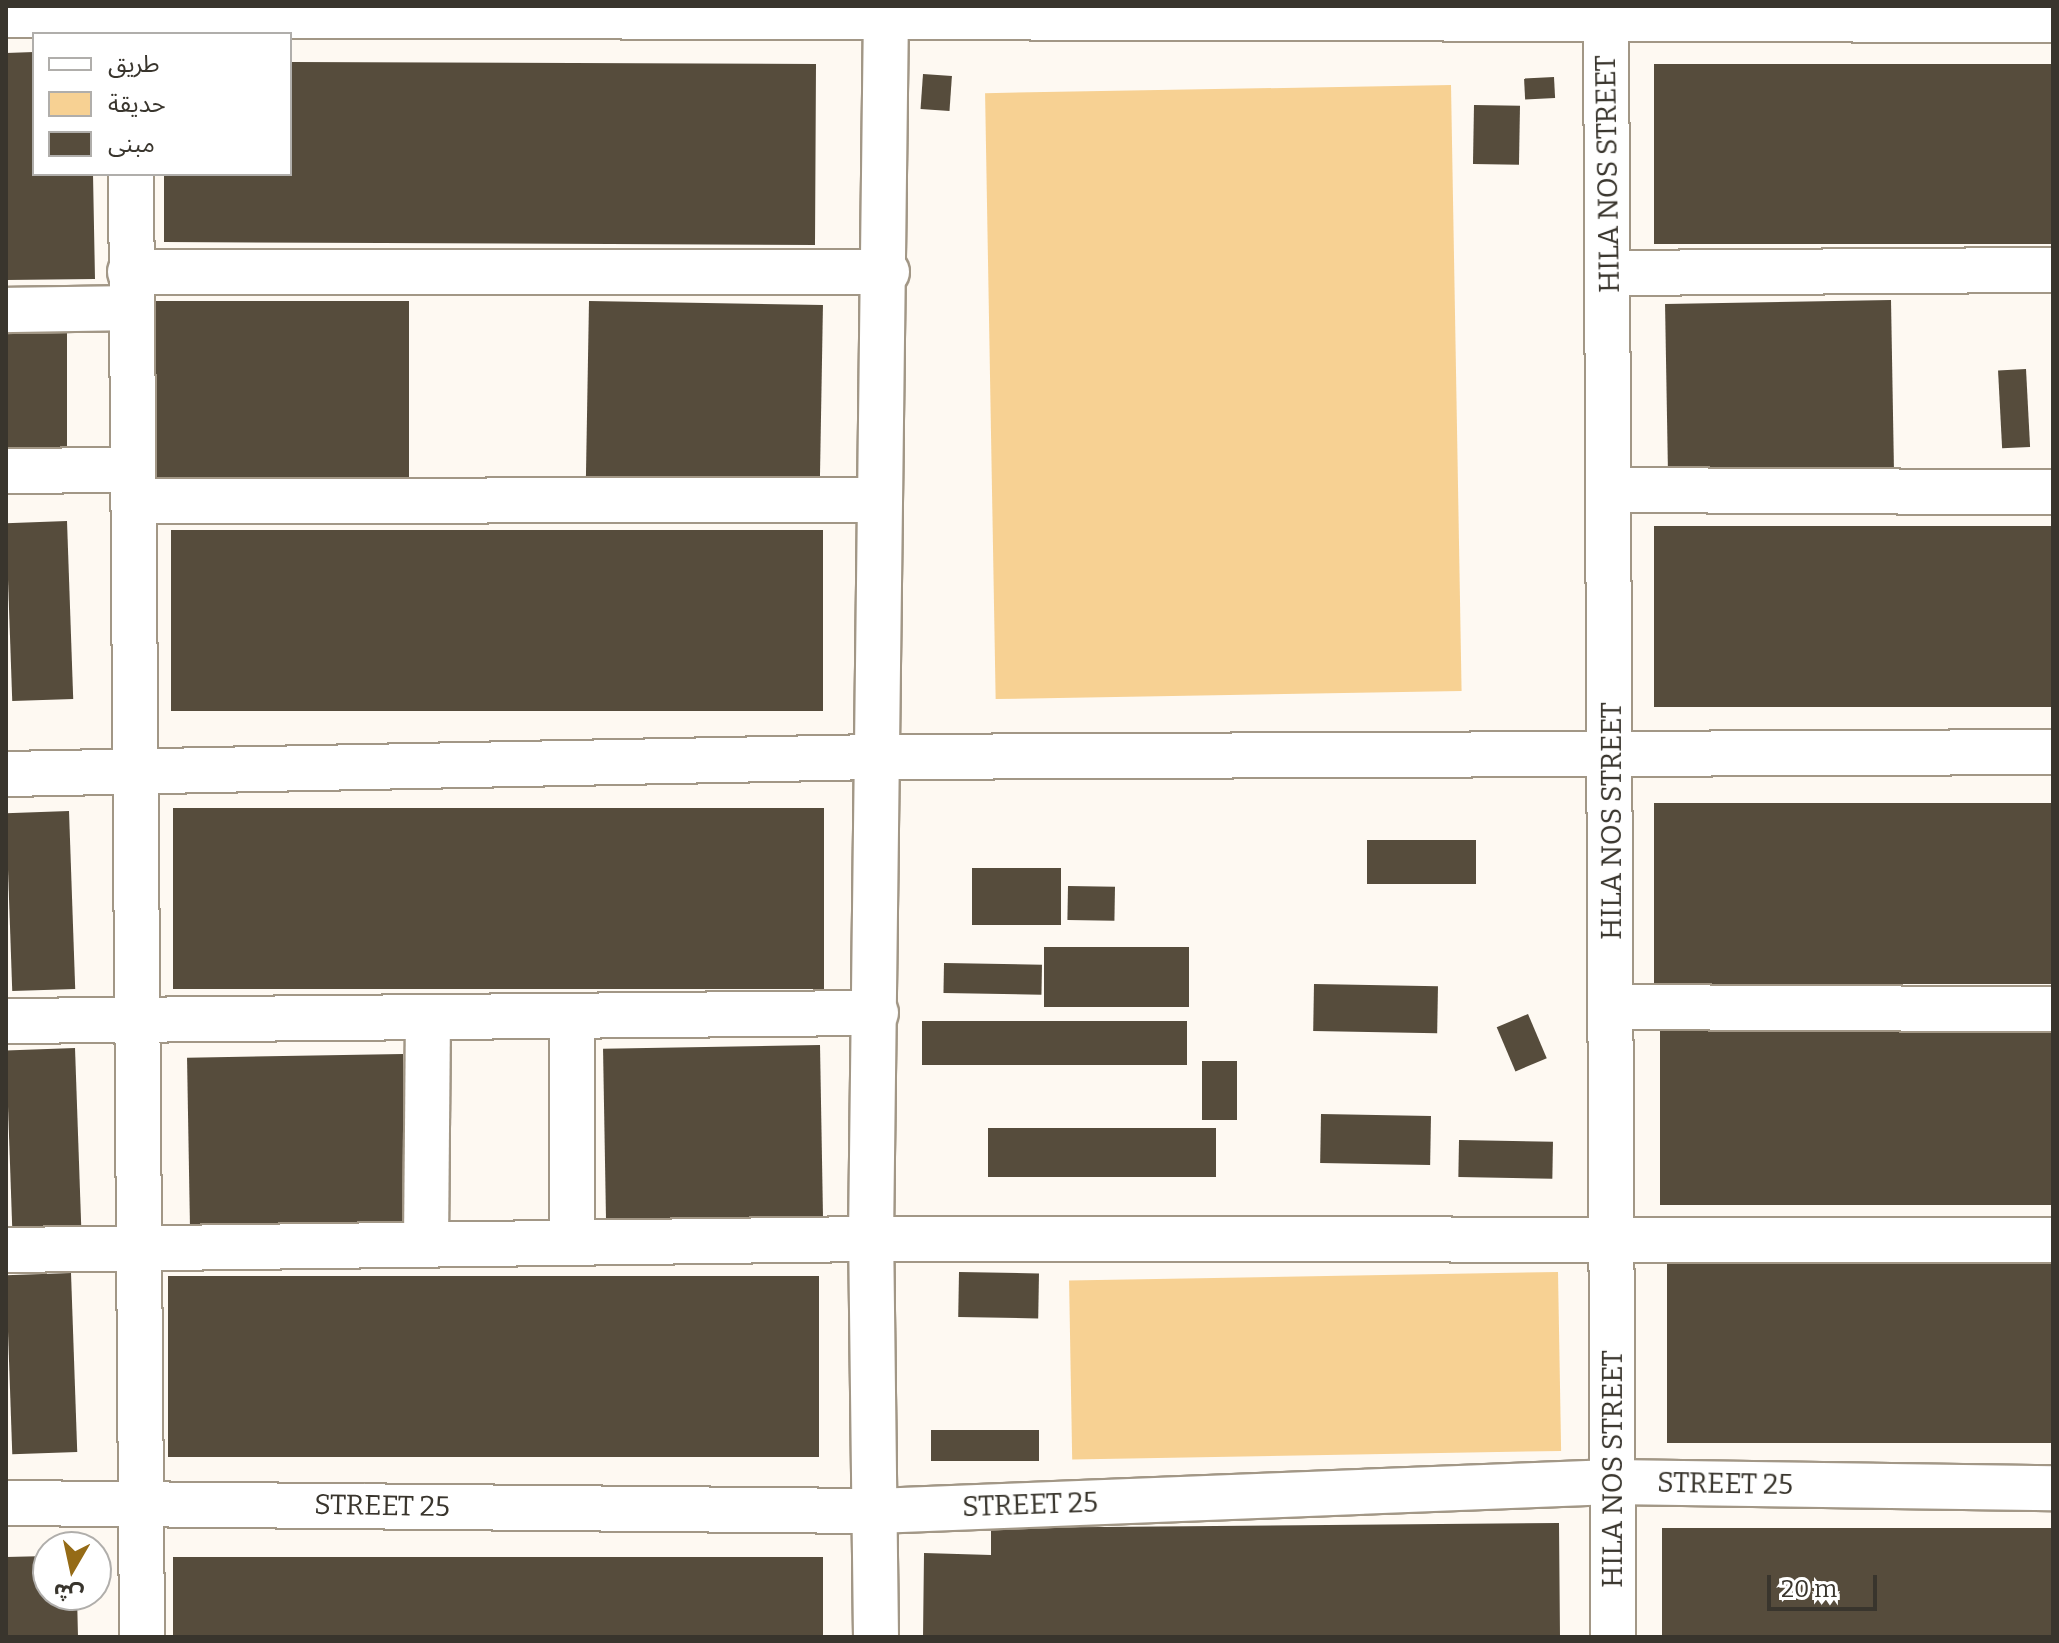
<!DOCTYPE html>
<meta charset="utf-8">
<style>
body{margin:0}
#map{position:relative;width:2059px;height:1643px;overflow:hidden;background:#fef9f2;font-family:Bitter,"Noto Sans Arabic",serif}
div>[style]{position:absolute}
[style*='--x']{left:calc(var(--x)*1px);top:calc(var(--y)*1px);width:calc(var(--w)*1px);rotate:calc(var(--a)*1deg)}
.green>*{inset:0;background:#f7d193;transform-origin:0 0}
.building>*{inset:0;background:#564c3c;transform-origin:0 0}
.roads{filter:drop-shadow(2px 0 #a29786) drop-shadow(-2px 0 #a29786) drop-shadow(0 2px #a29786) drop-shadow(0 -2px #a29786)}
.minor>*{height:44px;margin:-22px;padding:0 22px;transform-origin:22px;border-radius:22px;background:#fff}
span{translate:-50% -50%;white-space:nowrap;text-align:center;line-height:1.15;-webkit-text-stroke:8px #fff;paint-order:stroke}
.street-label{font-size:28px;color:#39352d}
.frame{position:absolute;inset:0;border:8px solid #39352d;pointer-events:none}
.legend{position:absolute;left:32px;top:32px;width:260px;height:144px;box-sizing:border-box;background:#fff;border:2px solid #b0aeab;margin:0;padding:10px 14px;list-style:none;font-size:24px;color:#39352d}
.legend li{display:flex;align-items:center;gap:16px;height:40px}
.legend b{width:40px;border:2px solid #b0aeab}
.north{position:absolute;left:32px;top:1531px;width:80px;height:80px;box-sizing:border-box;background:#fff;border:2px solid #b0aeab;border-radius:50%;rotate:189deg;font-size:22px;font-weight:700;line-height:32px;text-align:center;color:#39352d}
.north::after{content:'';display:block;margin:auto;width:28px;height:36px;background:#956b16;clip-path:polygon(50% 0,100% 100%,50% 72%,0 100%)}
.scale{position:absolute;left:1767px;top:1575px;width:110px;height:36px;box-sizing:border-box;border:4px solid #39352d;border-top:0;padding-left:10px;font-size:24px;line-height:28px;white-space:nowrap;color:#39352d;-webkit-text-stroke:6px #fff;paint-order:stroke}
</style>
<div id="map">
<div class="green">
<i style="left:1451px;top:85px;width:606px;height:466px;rotate:89deg"></i>
<i style="left:1558px;top:1272px;width:179px;height:489px;rotate:89deg"></i>
</div>
<div class="building">
<i style="clip-path:polygon(34px 52px,34px 174px,93px 174px,95px 279px,6px 280px,6px 53px)"></i>
<i style="clip-path:polygon(290px 62px,816px 64px,815px 245px,164px 242px,164px 174px,290px 174px)"></i>
<i style="left:1654px;top:64px;width:399px;height:180px"></i>
<i style="left:923px;top:74px;width:29px;height:35px;rotate:4deg"></i>
<i style="left:1554px;top:77px;width:21px;height:30px;rotate:87deg"></i>
<i style="left:1474px;top:105px;width:46px;height:59px;rotate:1deg"></i>
<i style="left:1891px;top:300px;width:180px;height:226px;rotate:89deg"></i>
<i style="left:409px;top:301px;width:187px;height:255px;rotate:90deg"></i>
<i style="left:589px;top:301px;width:234px;height:184px;rotate:1deg"></i>
<i style="left:6px;top:333px;width:61px;height:120px"></i>
<i style="left:2026px;top:369px;width:78px;height:28px;rotate:87deg"></i>
<i style="left:67px;top:521px;width:178px;height:61px;rotate:88deg"></i>
<i style="left:1654px;top:526px;width:399px;height:181px"></i>
<i style="left:171px;top:530px;width:652px;height:181px"></i>
<i style="left:1654px;top:803px;width:399px;height:181px"></i>
<i style="left:173px;top:808px;width:651px;height:181px"></i>
<i style="left:69px;top:811px;width:178px;height:63px;rotate:88deg"></i>
<i style="left:1367px;top:840px;width:109px;height:44px"></i>
<i style="left:972px;top:868px;width:89px;height:57px"></i>
<i style="left:1068px;top:886px;width:47px;height:34px;rotate:1deg"></i>
<i style="left:1044px;top:947px;width:145px;height:60px"></i>
<i style="left:944px;top:963px;width:98px;height:30px;rotate:1deg"></i>
<i style="left:1314px;top:984px;width:124px;height:47px;rotate:1deg"></i>
<i style="left:1528px;top:1014px;width:48px;height:34px;rotate:67deg"></i>
<i style="left:1187px;top:1021px;width:44px;height:265px;rotate:90deg"></i>
<i style="left:1660px;top:1024px;width:393px;height:181px"></i>
<i style="left:820px;top:1045px;width:175px;height:217px;rotate:89deg"></i>
<i style="left:75px;top:1048px;width:178px;height:69px;rotate:88deg"></i>
<i style="left:403px;top:1054px;width:176px;height:216px;rotate:89deg"></i>
<i style="left:1202px;top:1061px;width:35px;height:59px"></i>
<i style="left:1321px;top:1114px;width:110px;height:49px;rotate:1deg"></i>
<i style="left:988px;top:1128px;width:228px;height:49px"></i>
<i style="left:1459px;top:1140px;width:94px;height:37px;rotate:1deg"></i>
<i style="left:1667px;top:1263px;width:386px;height:180px"></i>
<i style="left:959px;top:1272px;width:80px;height:45px;rotate:1deg"></i>
<i style="left:71px;top:1273px;width:179px;height:65px;rotate:88deg"></i>
<i style="left:168px;top:1276px;width:651px;height:181px"></i>
<i style="left:931px;top:1430px;width:108px;height:31px"></i>
<i style="clip-path:polygon(1559px 1523px,1560px 1637px,923px 1637px,924px 1553px,991px 1555px,991px 1528px)"></i>
<i style="left:1662px;top:1528px;width:391px;height:109px"></i>
<i style="clip-path:polygon(48px 1556px,48px 1595px,77px 1595px,78px 1637px,6px 1637px,6px 1557px)"></i>
<i style="left:173px;top:1557px;width:650px;height:80px"></i>
</div>
<div class="roads">
<div class="minor">
<i style="--x:1606;--y:6;--w:1631;--a:89.75"></i>
<i style="--x:6;--y:15;--w:2047;--a:0.14"></i>
<i style="--x:131;--y:174;--w:1463;--a:89.57"></i>
<i style="--x:130;--y:272;--w:757;--a:0"></i>
<i style="--x:1610;--y:273;--w:443;--a:-0.4"></i>
<i style="--x:6;--y:310;--w:124;--a:-0.9"></i>
<i style="--x:6;--y:471;--w:127;--a:-0.5"></i>
<i style="--x:1611;--y:490;--w:442;--a:0.3"></i>
<i style="--x:134;--y:501;--w:745;--a:-0.08"></i>
<i style="--x:6;--y:774;--w:871;--a:-1.12"></i>
<i style="--x:877;--y:757;--w:1176;--a:-0.24"></i>
<i style="--x:1613;--y:1007;--w:440;--a:0.3"></i>
<i style="--x:572;--y:1016;--w:227;--a:90"></i>
<i style="--x:6;--y:1021;--w:870;--a:-0.53"></i>
<i style="--x:426;--y:1244;--w:226;--a:-89.5"></i>
<i style="--x:6;--y:1250;--w:865;--a:-0.73"></i>
<i style="--x:871;--y:1239;--w:1182;--a:0.05"></i>
<i style="--x:6;--y:1503;--w:870;--a:0.53"></i>
<i style="--x:876;--y:1511;--w:737;--a:-2.26"></i>
<i style="--x:1612;--y:1482;--w:441;--a:0.8"></i>
<i style="--x:876;--y:1637;--w:398;--a:-90.7"></i>
<i style="--x:871;--y:1239;--w:1233;--a:-89.3"></i>
</div>
</div>
<div class="street-label">
<span style="left:1608px;top:174px;rotate:-91deg">HILA NOS STREET</span>
<span style="left:1612px;top:821px;rotate:-90deg">HILA NOS STREET</span>
<span style="left:1613px;top:1469px;rotate:-90deg">HILA NOS STREET</span>
<span style="left:1725px;top:1484px;rotate:1deg">STREET 25</span>
<span style="left:1030px;top:1505px;rotate:-2deg">STREET 25</span>
<span style="left:382px;top:1506px;rotate:1deg">STREET 25</span>
</div>
<div class="frame"></div>
<ul class="legend">
<li><b style="height:10px;background:#fff"></b>طريق</li>
<li><b style="height:22px;background:#f7d193"></b>حديقة</li>
<li><b style="height:22px;background:#564c3c"></b>مبنى</li>
</ul>
<div class="north">ش</div>
<div class="scale">20 m</div>
</div>
